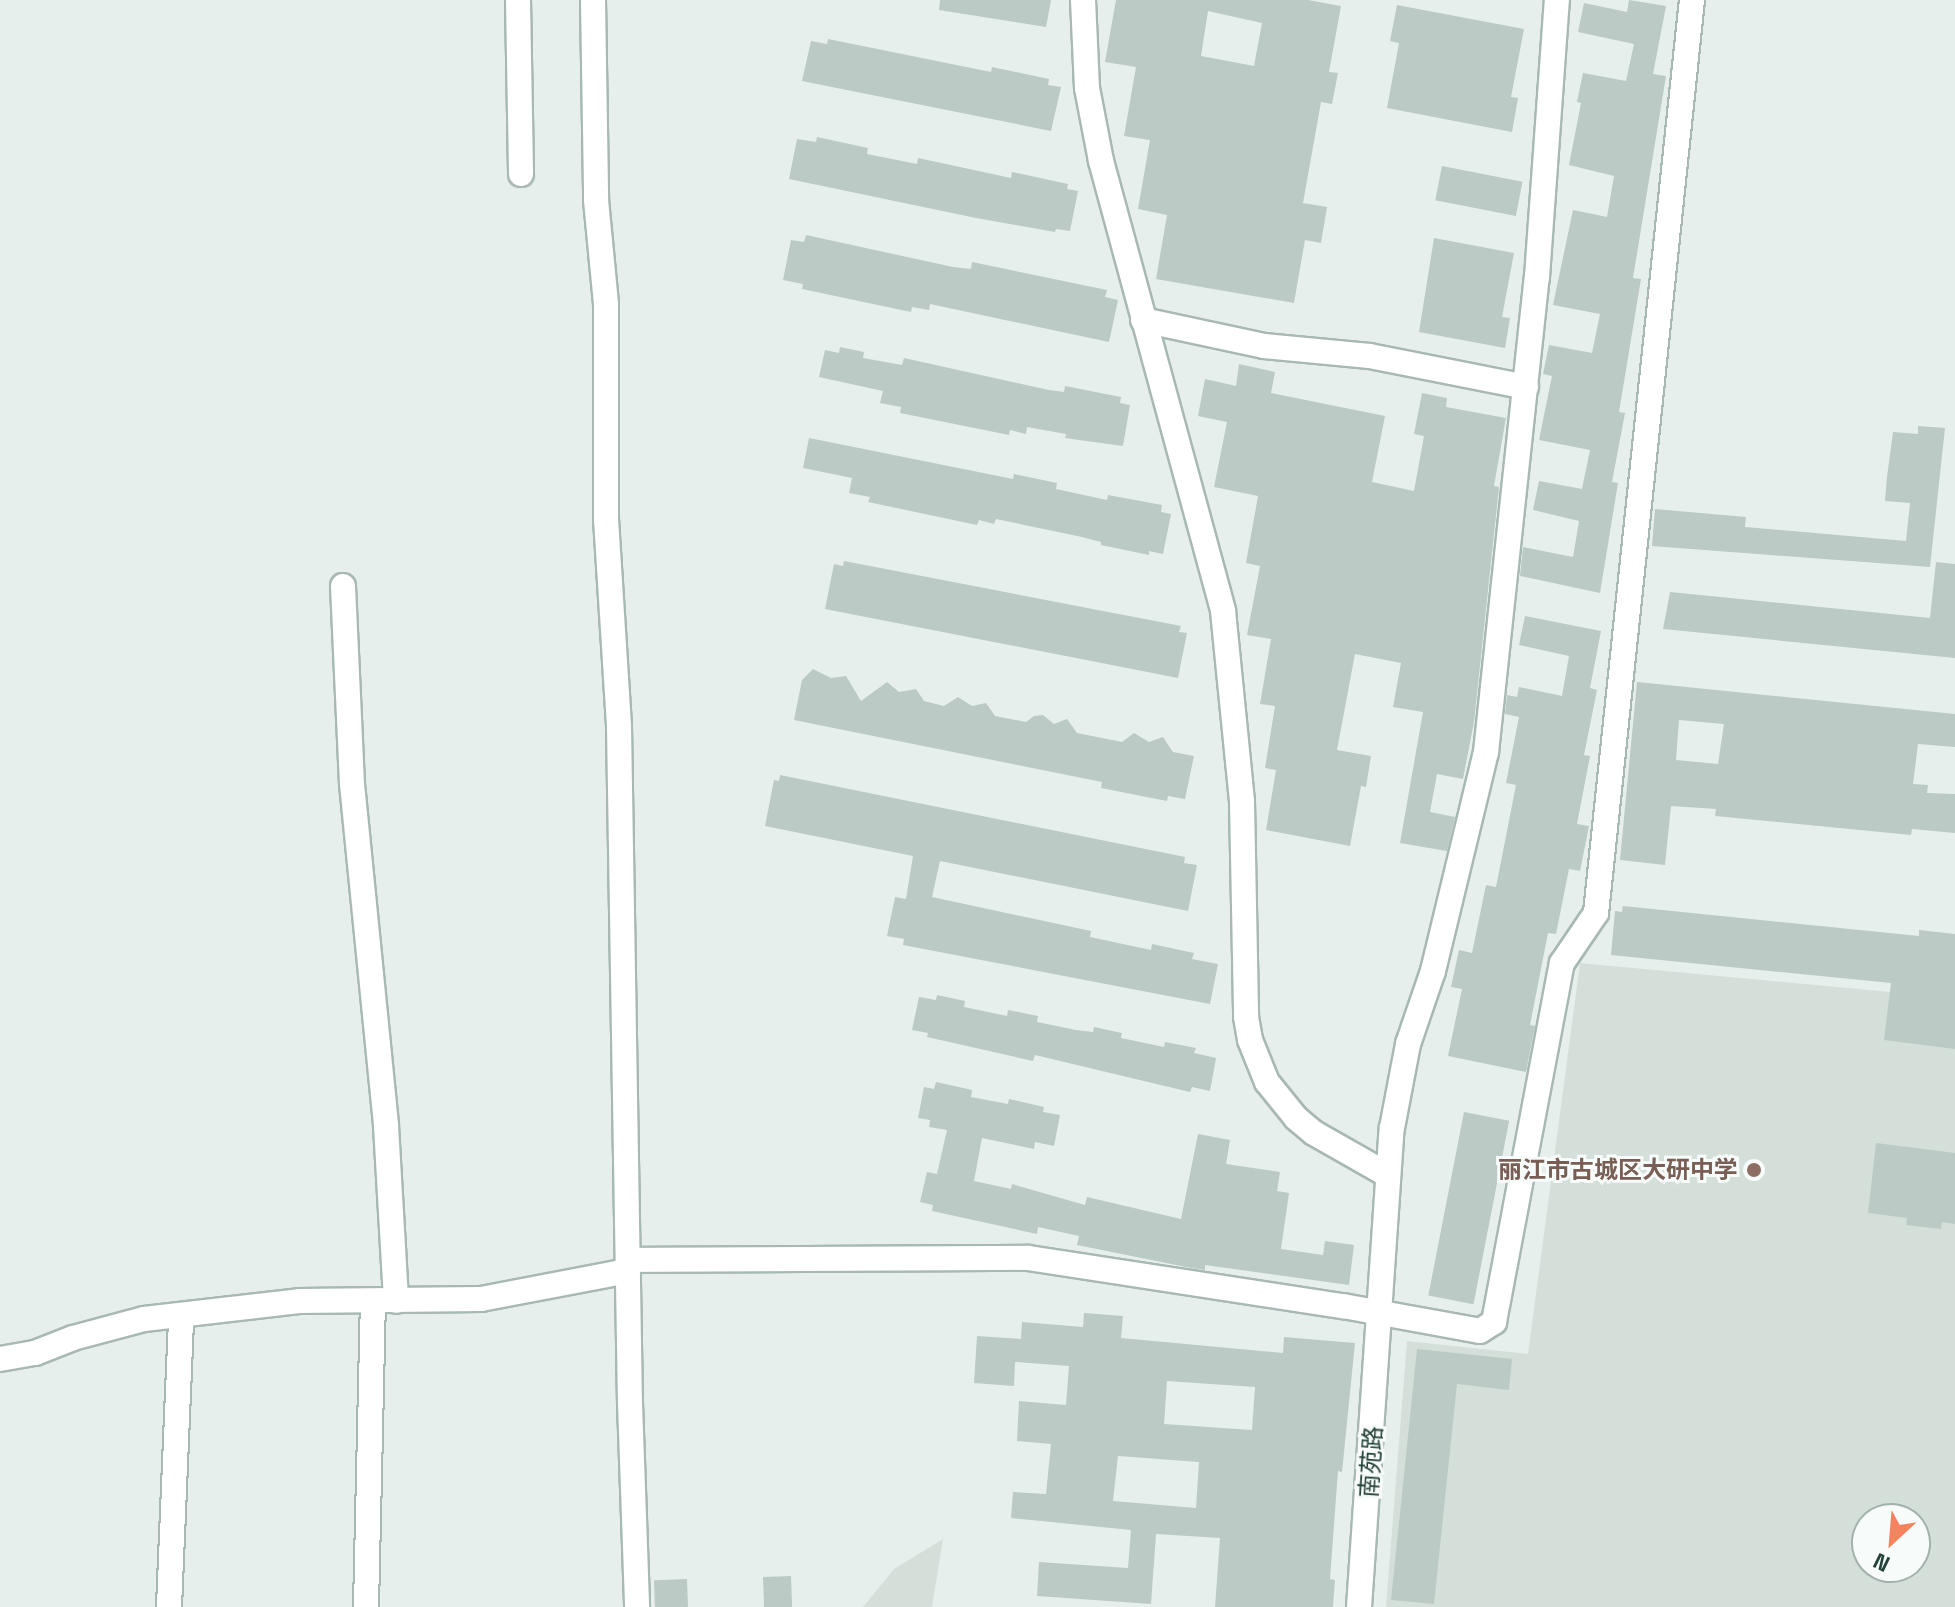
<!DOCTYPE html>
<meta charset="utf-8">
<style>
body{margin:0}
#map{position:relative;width:1955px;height:1607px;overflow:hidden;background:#e6efeb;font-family:"Space Grotesk","Noto Sans SC",sans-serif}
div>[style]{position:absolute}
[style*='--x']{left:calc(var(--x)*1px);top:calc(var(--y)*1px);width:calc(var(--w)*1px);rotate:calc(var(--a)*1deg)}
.built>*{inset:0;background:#d4dfda}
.building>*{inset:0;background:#bbcac4;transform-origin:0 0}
.roads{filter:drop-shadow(2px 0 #a8b8b2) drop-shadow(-2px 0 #a8b8b2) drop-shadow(0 2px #a8b8b2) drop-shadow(0 -2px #a8b8b2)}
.minor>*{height:24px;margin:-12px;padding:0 12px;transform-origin:12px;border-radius:12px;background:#fff}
.dots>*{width:22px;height:22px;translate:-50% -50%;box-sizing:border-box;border:4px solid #f7fbf9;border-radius:50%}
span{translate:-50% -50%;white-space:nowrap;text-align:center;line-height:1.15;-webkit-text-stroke:6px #f7fbf9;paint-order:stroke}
.education-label{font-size:24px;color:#785e54;font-weight:700}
.right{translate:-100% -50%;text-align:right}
.street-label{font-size:24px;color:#24423a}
.north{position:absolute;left:1851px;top:1503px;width:80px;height:80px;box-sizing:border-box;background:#f7fbf9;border:2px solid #a3b1ad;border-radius:50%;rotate:206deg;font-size:22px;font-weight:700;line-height:32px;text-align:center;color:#24423a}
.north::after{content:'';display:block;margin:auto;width:28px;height:36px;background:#f4845f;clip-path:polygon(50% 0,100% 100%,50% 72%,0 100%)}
</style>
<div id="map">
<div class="built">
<i style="clip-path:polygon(evenodd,1580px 963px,1955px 998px,1955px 1607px,1386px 1607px,1407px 1341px,1528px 1354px,1580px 963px,1867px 1519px,1915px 1519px,1915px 1567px,1867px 1567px,1867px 1519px)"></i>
<i style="clip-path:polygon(943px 1539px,932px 1607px,863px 1607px,894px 1569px)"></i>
</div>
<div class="building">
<i style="clip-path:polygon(940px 0,1051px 0,1046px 27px,939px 10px)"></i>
<i style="clip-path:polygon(evenodd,1116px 0,1308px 0,1341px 6px,1329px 72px,1338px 73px,1332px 104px,1321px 102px,1303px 203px,1327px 207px,1321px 243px,1305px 240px,1294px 303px,1156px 279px,1167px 215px,1138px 209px,1150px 140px,1124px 136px,1136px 67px,1105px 62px,1116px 0,1208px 11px,1262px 23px,1254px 66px,1201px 56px,1208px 11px)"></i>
<i style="clip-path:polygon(1629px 0,1666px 6px,1653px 74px,1666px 76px,1633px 278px,1641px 279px,1619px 412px,1625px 413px,1612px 482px,1618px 483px,1600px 593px,1520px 576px,1523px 547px,1573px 557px,1579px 521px,1533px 510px,1539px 481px,1582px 489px,1590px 450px,1539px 440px,1552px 376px,1543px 374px,1549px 345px,1592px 353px,1600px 314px,1553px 305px,1573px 210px,1607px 217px,1614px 176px,1569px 165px,1581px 103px,1577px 102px,1583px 73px,1626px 81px,1634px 44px,1578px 32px,1584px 3px,1627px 12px)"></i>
<i style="clip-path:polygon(1397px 5px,1524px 29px,1511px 97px,1518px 98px,1512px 132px,1387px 108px,1399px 43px,1390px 41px)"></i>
<i style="clip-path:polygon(828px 39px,991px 72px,992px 67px,1049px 79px,1048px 85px,1061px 87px,1051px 131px,802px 81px,811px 41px,827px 44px)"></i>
<i style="clip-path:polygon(817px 137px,868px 148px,867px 154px,917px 164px,918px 158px,1011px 178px,1012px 172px,1068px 184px,1067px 189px,1078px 191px,1070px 231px,1056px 229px,1055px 232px,976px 218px,789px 179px,797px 139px,816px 142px)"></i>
<i style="left:1442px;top:166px;width:82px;height:35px;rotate:11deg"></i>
<i style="clip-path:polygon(806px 235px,953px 267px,971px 269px,972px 262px,1107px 290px,1105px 297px,1118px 300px,1109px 342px,930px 304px,929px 310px,912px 307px,911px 312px,802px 289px,803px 284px,783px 280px,791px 240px,804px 242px)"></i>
<i style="clip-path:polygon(1434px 238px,1514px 253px,1502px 317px,1510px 318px,1505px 348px,1419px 332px)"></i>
<i style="clip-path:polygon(840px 347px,864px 352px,863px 358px,902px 365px,904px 358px,1049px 390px,1064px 392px,1065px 386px,1121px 397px,1120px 403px,1130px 405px,1123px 446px,1065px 438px,1066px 434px,1027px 427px,1026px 434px,1010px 430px,1009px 435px,900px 413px,901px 407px,880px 403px,883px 391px,819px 377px,825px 350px,839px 353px)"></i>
<i style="clip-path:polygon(1239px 364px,1275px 372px,1271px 393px,1385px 416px,1372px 482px,1414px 491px,1424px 436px,1414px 434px,1422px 393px,1447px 398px,1446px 407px,1506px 418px,1494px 486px,1499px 487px,1474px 722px,1463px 779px,1437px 774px,1430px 812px,1455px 817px,1447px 851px,1400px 843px,1423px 712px,1393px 707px,1401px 663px,1355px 654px,1337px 750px,1371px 756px,1366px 787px,1361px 786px,1350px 846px,1266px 830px,1276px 770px,1265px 768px,1275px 706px,1260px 704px,1271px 639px,1247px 635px,1260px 566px,1246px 563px,1258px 496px,1214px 487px,1227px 422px,1198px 416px,1205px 379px,1236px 386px)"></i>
<i style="clip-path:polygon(1918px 426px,1945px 428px,1930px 567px,1652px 546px,1655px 509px,1746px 517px,1745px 527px,1906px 541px,1910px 503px,1885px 501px,1887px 477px,1893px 432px,1918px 434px)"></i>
<i style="clip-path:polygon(809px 438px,1013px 479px,1014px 474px,1057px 483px,1056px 489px,1107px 500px,1108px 495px,1162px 505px,1161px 512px,1171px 514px,1163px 554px,1149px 551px,1149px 555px,1101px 545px,1101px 542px,1082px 537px,996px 519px,994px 524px,979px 520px,977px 525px,868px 502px,870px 497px,849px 493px,852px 478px,803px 468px)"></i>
<i style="clip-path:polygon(844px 561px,1181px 626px,1179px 632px,1187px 633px,1178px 678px,825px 609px,834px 564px,843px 566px)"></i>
<i style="clip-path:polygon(1936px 562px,1955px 564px,1955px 658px,1663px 629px,1670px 592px,1930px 618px)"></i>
<i style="clip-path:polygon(1525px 616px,1601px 631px,1590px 688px,1597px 690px,1584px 755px,1590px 756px,1577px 824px,1589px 826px,1580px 871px,1569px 869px,1556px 934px,1548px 933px,1530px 1025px,1535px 1026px,1526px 1072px,1448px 1056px,1462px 989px,1451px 987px,1459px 950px,1472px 953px,1486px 885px,1496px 887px,1516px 785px,1506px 783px,1519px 717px,1505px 714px,1507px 695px,1517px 697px,1519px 687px,1562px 696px,1569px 656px,1519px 645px)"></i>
<i style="clip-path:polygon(813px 669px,831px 678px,846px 676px,861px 701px,887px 682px,899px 692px,916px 689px,924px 701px,944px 706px,958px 697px,972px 706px,986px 703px,995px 716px,1026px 722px,1034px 716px,1043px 715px,1054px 724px,1067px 719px,1077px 733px,1122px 742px,1134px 733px,1149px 742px,1163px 737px,1173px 752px,1194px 756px,1185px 799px,1168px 796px,1167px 801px,1101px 788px,1102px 782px,794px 720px,802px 680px)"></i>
<i style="clip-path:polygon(evenodd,1637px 682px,1955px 714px,1955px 747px,1918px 744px,1913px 784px,1928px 785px,1927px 793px,1955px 794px,1955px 833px,1912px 829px,1911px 835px,1715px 816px,1716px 809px,1671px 806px,1665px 865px,1620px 860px,1637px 682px,1679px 720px,1724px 724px,1718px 764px,1676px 760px,1679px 720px)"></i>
<i style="clip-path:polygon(780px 775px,1185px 857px,1184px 863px,1197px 865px,1188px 911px,940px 861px,932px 897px,1091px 931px,1090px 937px,1151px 950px,1152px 944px,1194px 953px,1192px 959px,1218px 964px,1210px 1004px,903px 945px,904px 939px,887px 936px,895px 897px,906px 899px,913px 856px,765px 826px,774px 780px,779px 781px)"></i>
<i style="clip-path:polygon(1623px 906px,1919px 936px,1919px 930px,1955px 934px,1955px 1049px,1884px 1040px,1891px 983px,1611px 955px,1615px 911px,1622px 912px)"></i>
<i style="clip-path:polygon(937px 995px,965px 1001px,964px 1007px,1007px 1016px,1008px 1010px,1038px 1016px,1037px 1022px,1076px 1030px,1093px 1032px,1094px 1027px,1122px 1033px,1121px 1038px,1164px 1047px,1165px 1042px,1196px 1048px,1194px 1053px,1216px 1058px,1210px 1091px,1192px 1087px,1190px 1092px,1035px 1055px,1033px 1061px,927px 1037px,928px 1033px,912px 1030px,919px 997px,936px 1000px)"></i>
<i style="clip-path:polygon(936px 1082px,972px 1090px,971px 1097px,1008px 1104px,1009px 1099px,1044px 1107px,1043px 1112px,1060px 1115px,1054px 1146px,1035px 1142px,1034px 1149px,982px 1138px,974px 1181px,1011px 1189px,1012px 1184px,1085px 1205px,1087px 1197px,1181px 1219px,1198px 1134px,1230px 1140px,1226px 1164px,1280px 1172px,1277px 1191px,1289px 1193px,1281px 1249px,1323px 1255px,1325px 1241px,1354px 1245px,1349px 1285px,1205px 1265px,1205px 1270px,1191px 1268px,1077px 1245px,1079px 1236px,1038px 1227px,1037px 1234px,932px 1211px,933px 1205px,920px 1202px,927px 1172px,937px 1174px,947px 1130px,929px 1127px,930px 1120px,918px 1118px,924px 1087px,934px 1089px)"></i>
<i style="left:1464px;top:1112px;width:46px;height:187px;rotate:11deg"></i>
<i style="clip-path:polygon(1876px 1143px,1955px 1153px,1955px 1224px,1942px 1222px,1941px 1229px,1906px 1225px,1907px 1218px,1868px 1213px)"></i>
<i style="clip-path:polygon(evenodd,1084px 1313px,1123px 1316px,1121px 1338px,1283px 1353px,1284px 1337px,1355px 1343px,1342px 1472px,1338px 1471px,1330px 1579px,1335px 1580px,1333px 1607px,1215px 1607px,1220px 1538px,1156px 1534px,1151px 1604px,1037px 1596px,1039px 1562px,1128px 1568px,1131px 1530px,1011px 1518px,1013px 1492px,1046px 1494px,1051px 1444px,1017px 1441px,1019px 1401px,1066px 1405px,1069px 1366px,1015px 1362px,1014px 1386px,974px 1383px,977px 1336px,1021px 1339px,1022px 1322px,1083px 1327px,1084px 1313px,1167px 1381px,1255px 1387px,1252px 1430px,1164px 1424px,1167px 1381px,1084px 1313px,1118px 1456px,1199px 1462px,1196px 1508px,1113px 1501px,1118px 1456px)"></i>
<i style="clip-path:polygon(1417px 1349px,1512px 1359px,1509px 1390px,1457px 1384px,1434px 1604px,1391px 1600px)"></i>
<i style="left:791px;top:1576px;width:31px;height:28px;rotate:88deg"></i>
<i style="left:687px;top:1579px;width:28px;height:33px;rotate:88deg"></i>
</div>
<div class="roads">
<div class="minor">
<i style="--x:518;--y:0;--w:174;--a:89"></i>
<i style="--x:593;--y:0;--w:200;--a:89.1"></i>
<i style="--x:596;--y:200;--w:104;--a:84.5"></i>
<i style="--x:606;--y:304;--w:215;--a:90"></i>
<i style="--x:606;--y:519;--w:208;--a:86.4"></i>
<i style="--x:619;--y:727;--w:676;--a:89.07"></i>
<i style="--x:630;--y:1403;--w:204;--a:88"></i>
<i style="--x:1083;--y:0;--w:88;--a:87.4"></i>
<i style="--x:1087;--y:88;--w:74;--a:79.1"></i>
<i style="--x:1101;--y:161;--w:466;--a:74.8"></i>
<i style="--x:1223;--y:611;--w:192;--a:84.3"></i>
<i style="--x:1242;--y:802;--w:215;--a:88.9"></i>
<i style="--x:1246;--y:1017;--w:23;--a:80"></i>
<i style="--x:1250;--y:1040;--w:45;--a:68"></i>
<i style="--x:1267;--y:1082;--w:46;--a:51.1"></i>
<i style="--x:1296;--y:1118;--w:23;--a:40"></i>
<i style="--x:1314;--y:1133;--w:85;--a:29.6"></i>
<i style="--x:1143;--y:320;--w:124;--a:12.1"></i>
<i style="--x:1264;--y:346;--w:106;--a:5.4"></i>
<i style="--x:1370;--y:356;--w:159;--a:11.2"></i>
<i style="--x:343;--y:586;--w:198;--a:87.4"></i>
<i style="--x:352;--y:784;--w:344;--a:84.3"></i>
<i style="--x:386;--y:1126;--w:175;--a:86.7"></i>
<i style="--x:628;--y:1260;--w:400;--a:-0.3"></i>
<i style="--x:1028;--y:1258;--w:319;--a:8.7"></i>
<i style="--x:1343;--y:1306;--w:139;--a:10.3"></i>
<i style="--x:1480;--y:1331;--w:17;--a:-33"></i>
<i style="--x:1494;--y:1322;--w:365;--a:-79.3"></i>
<i style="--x:1562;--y:963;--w:60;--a:-55.8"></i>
<i style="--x:1596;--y:913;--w:918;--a:-84"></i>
<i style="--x:0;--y:1359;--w:36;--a:-10"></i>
<i style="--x:35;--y:1353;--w:41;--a:-21.5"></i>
<i style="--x:73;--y:1338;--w:73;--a:-15"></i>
<i style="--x:144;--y:1319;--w:156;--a:-6.6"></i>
<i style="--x:299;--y:1301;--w:182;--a:-0.6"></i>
<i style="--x:481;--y:1299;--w:150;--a:-10.8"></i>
<i style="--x:169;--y:1607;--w:292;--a:-87.6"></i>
<i style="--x:366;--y:1607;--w:306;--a:-88.7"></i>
<i style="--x:1359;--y:1607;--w:480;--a:-86.1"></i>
<i style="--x:1392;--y:1128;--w:86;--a:-79.2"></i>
<i style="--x:1408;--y:1044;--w:77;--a:-71.1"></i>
<i style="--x:1433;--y:971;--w:225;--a:-76.4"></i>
<i style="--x:1486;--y:752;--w:478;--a:-83.9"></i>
<i style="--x:1537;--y:277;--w:278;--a:-85.9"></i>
</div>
</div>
<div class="dots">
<i style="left:1754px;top:1170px;background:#8d6e63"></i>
</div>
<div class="education-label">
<span class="right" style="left:1738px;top:1170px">丽江市古城区大研中学</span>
</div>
<div class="street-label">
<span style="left:1371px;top:1462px;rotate:-86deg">南苑路</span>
</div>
<div class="north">N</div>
</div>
